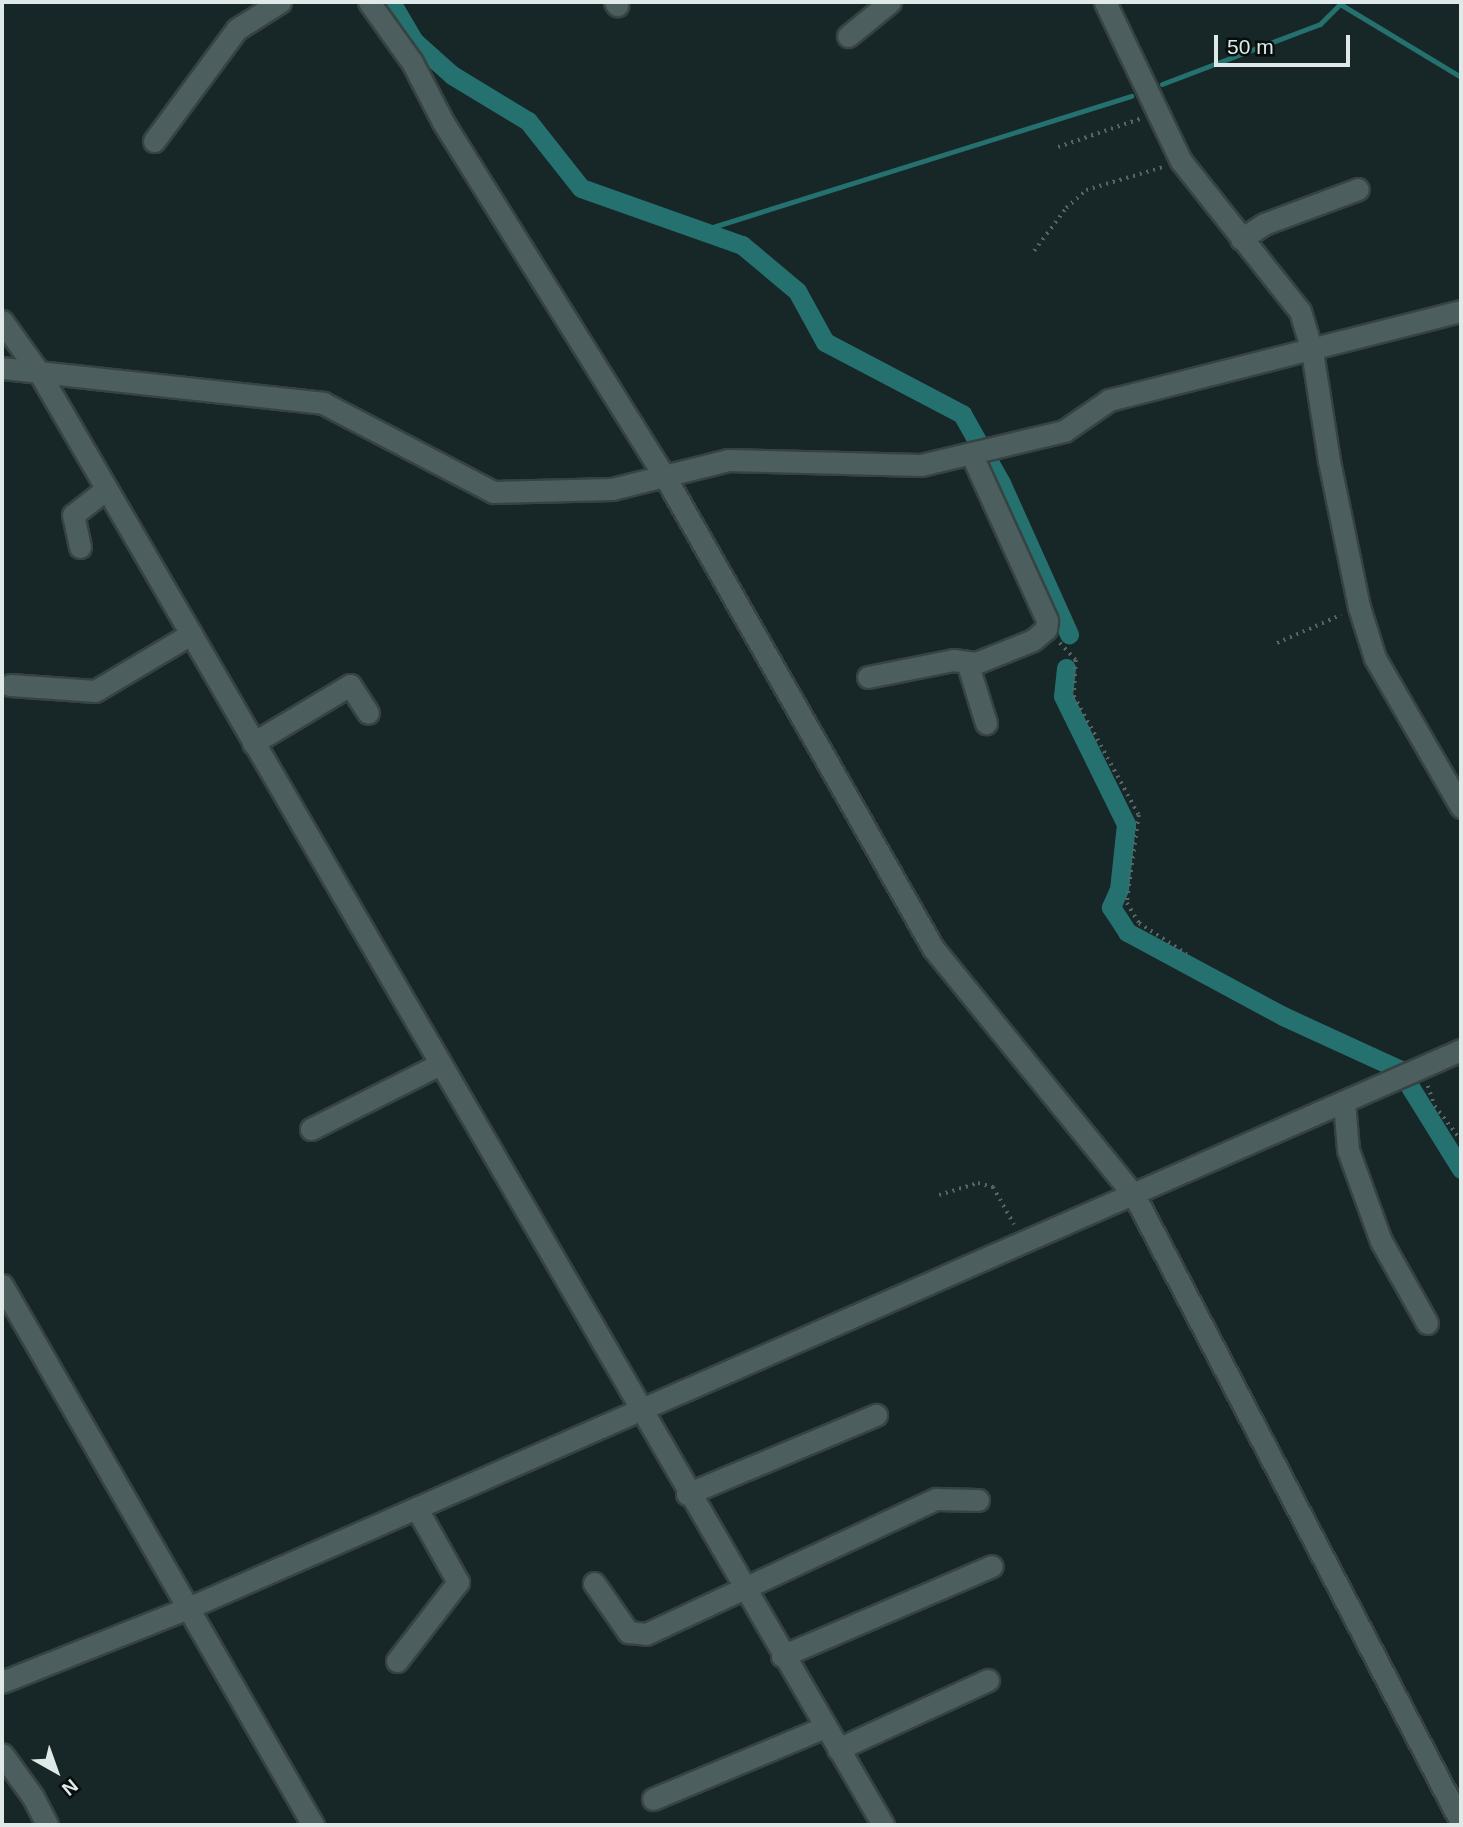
<!DOCTYPE html>
<style>
body{margin:0}
#map{position:relative;width:1463px;height:1827px;overflow:hidden;background:#172626;font-family:Arial,sans-serif}
div>[style]{position:absolute}
[style*='--x']{left:calc(var(--x)*1px);top:calc(var(--y)*1px);width:calc(var(--w)*1px);rotate:calc(var(--a)*1deg)}
.stream>*{height:5px;margin:-2.5px;padding:0 2.5px;transform-origin:2.5px;border-radius:2.5px;background:#25716f}
.canal>*{height:19px;margin:-9.5px;padding:0 9.5px;transform-origin:9.5px;border-radius:9.5px;background:#25716f}
.path>*{height:3.5px;margin-top:-1.75px;transform-origin:0;background:repeating-linear-gradient(90deg,#586565 0 2px,transparent 0 7px)}
.roads{filter:drop-shadow(2px 0 #374343) drop-shadow(-2px 0 #374343) drop-shadow(0 2px #374343) drop-shadow(0 -2px #374343)}
.minor>*{height:21px;margin:-10.5px;padding:0 10.5px;transform-origin:10.5px;border-radius:10.5px;background:#4c5e5d}
span{translate:-50% -50%;white-space:nowrap;text-align:center;line-height:1.15;-webkit-text-stroke:6px #070e0e;paint-order:stroke}
.frame{position:absolute;inset:0;border:4px solid #dfe9e8;pointer-events:none}
.north{position:absolute;left:21px;top:1736px;width:70px;height:70px;-webkit-text-stroke:5px #070e0e;paint-order:stroke;rotate:140deg;font-size:19px;font-weight:700;line-height:28px;text-align:center;color:#dfe9e8}
.north::after{content:'';display:block;margin:auto;width:24px;height:32px;background:#dfe9e8;clip-path:polygon(50% 0,100% 100%,50% 72%,0 100%)}
.scale{position:absolute;left:1214px;top:35px;width:136px;height:32px;box-sizing:border-box;border:4px solid #dfe9e8;border-top:0;padding-left:9px;font-size:21px;line-height:24px;white-space:nowrap;color:#dfe9e8;-webkit-text-stroke:5px #070e0e;paint-order:stroke}
</style>
<div id="map">
<div class="stream">
<i style="--x:1340;--y:4;--w:141;--a:31.1"></i>
<i style="--x:1162;--y:84;--w:169;--a:-20.8"></i>
<i style="--x:1320;--y:24;--w:28;--a:-45"></i>
<i style="--x:700;--y:231;--w:452;--a:-17.4"></i>
</div>
<div class="canal">
<i style="--x:391;--y:2;--w:45;--a:59.5"></i>
<i style="--x:414;--y:41;--w:51;--a:41.8"></i>
<i style="--x:452;--y:75;--w:89;--a:31.2"></i>
<i style="--x:528;--y:121;--w:85;--a:51.7"></i>
<i style="--x:581;--y:188;--w:171;--a:19.5"></i>
<i style="--x:742;--y:245;--w:72;--a:39.9"></i>
<i style="--x:797;--y:291;--w:58;--a:61.2"></i>
<i style="--x:825;--y:342;--w:155;--a:27.7"></i>
<i style="--x:962;--y:414;--w:79;--a:60.5"></i>
<i style="--x:1001;--y:483;--w:166;--a:65.8"></i>
<i style="--x:1066;--y:668;--w:28;--a:96"></i>
<i style="--x:1063;--y:696;--w:143;--a:63.8"></i>
<i style="--x:1126;--y:824;--w:65;--a:96.1"></i>
<i style="--x:1119;--y:889;--w:20;--a:114"></i>
<i style="--x:1111;--y:907;--w:30;--a:57"></i>
<i style="--x:1127;--y:932;--w:177;--a:28.3"></i>
<i style="--x:1283;--y:1016;--w:128;--a:24.6"></i>
<i style="--x:1399;--y:1069;--w:118;--a:58.2"></i>
</div>
<div class="path">
<i style="--x:1058;--y:147;--w:89;--a:-19"></i>
<i style="--x:1034;--y:251;--w:54;--a:-53.3"></i>
<i style="--x:1066;--y:208;--w:27;--a:-42"></i>
<i style="--x:1086;--y:190;--w:80;--a:-16.6"></i>
<i style="--x:1060;--y:643;--w:23;--a:47"></i>
<i style="--x:1076;--y:660;--w:36;--a:93"></i>
<i style="--x:1074;--y:696;--w:136;--a:61.4"></i>
<i style="--x:1139;--y:815;--w:89;--a:97.8"></i>
<i style="--x:1127;--y:903;--w:23;--a:59"></i>
<i style="--x:1139;--y:923;--w:57;--a:32.9"></i>
<i style="--x:1277;--y:643;--w:70;--a:-23.6"></i>
<i style="--x:1428;--y:1086;--w:21;--a:71"></i>
<i style="--x:1435;--y:1106;--w:43;--a:52.6"></i>
<i style="--x:939;--y:1195;--w:41;--a:-17.1"></i>
<i style="--x:978;--y:1183;--w:16;--a:15"></i>
<i style="--x:993;--y:1187;--w:43;--a:60.4"></i>
</div>
<div class="roads">
<div class="minor">
<i style="--x:369;--y:2;--w:74;--a:54.4"></i>
<i style="--x:412;--y:62;--w:68;--a:62.7"></i>
<i style="--x:443;--y:122;--w:416;--a:58"></i>
<i style="--x:664;--y:475;--w:544;--a:60.37"></i>
<i style="--x:933;--y:948;--w:318;--a:50.9"></i>
<i style="--x:1134;--y:1195;--w:707;--a:62.46"></i>
<i style="--x:615;--y:2;--w:4;--a:56"></i>
<i style="--x:1105;--y:2;--w:176;--a:64.5"></i>
<i style="--x:1181;--y:161;--w:191;--a:51.6"></i>
<i style="--x:1300;--y:311;--w:42;--a:73.3"></i>
<i style="--x:1312;--y:351;--w:111;--a:81.2"></i>
<i style="--x:1329;--y:461;--w:149;--a:78.4"></i>
<i style="--x:1359;--y:607;--w:53;--a:72.6"></i>
<i style="--x:1375;--y:658;--w:172;--a:60"></i>
<i style="--x:848;--y:36;--w:54;--a:-39"></i>
<i style="--x:154;--y:141;--w:139;--a:-53.5"></i>
<i style="--x:237;--y:29;--w:51;--a:-32.1"></i>
<i style="--x:1241;--y:239;--w:27;--a:-33"></i>
<i style="--x:1264;--y:224;--w:100;--a:-20.4"></i>
<i style="--x:2;--y:321;--w:65;--a:54.4"></i>
<i style="--x:40;--y:374;--w:1678;--a:59.84"></i>
<i style="--x:2;--y:368;--w:323;--a:6.2"></i>
<i style="--x:323;--y:403;--w:192;--a:27.6"></i>
<i style="--x:493;--y:492;--w:119;--a:-1.4"></i>
<i style="--x:612;--y:489;--w:120;--a:-14"></i>
<i style="--x:728;--y:460;--w:193;--a:1.5"></i>
<i style="--x:921;--y:465;--w:147;--a:-13.4"></i>
<i style="--x:1064;--y:431;--w:55;--a:-34.6"></i>
<i style="--x:1109;--y:400;--w:363;--a:-14.2"></i>
<i style="--x:80;--y:547;--w:33;--a:-102"></i>
<i style="--x:73;--y:515;--w:41;--a:-38"></i>
<i style="--x:967;--y:662;--w:64;--a:72.7"></i>
<i style="--x:868;--y:677;--w:87;--a:-11.3"></i>
<i style="--x:953;--y:660;--w:23;--a:7"></i>
<i style="--x:976;--y:663;--w:61;--a:-22"></i>
<i style="--x:1033;--y:640;--w:17;--a:-40"></i>
<i style="--x:1046;--y:629;--w:9;--a:-84"></i>
<i style="--x:1047;--y:620;--w:183;--a:-114.5"></i>
<i style="--x:10;--y:685;--w:85;--a:4"></i>
<i style="--x:95;--y:691;--w:112;--a:-30.7"></i>
<i style="--x:253;--y:743;--w:113;--a:-30.9"></i>
<i style="--x:350;--y:685;--w:33;--a:57"></i>
<i style="--x:1344;--y:1102;--w:48;--a:85.2"></i>
<i style="--x:1348;--y:1150;--w:97;--a:70.1"></i>
<i style="--x:1381;--y:1241;--w:94;--a:60.7"></i>
<i style="--x:311;--y:1129;--w:142;--a:-26.7"></i>
<i style="--x:2;--y:1285;--w:623;--a:60.06"></i>
<i style="--x:687;--y:1494;--w:205;--a:-22.7"></i>
<i style="--x:594;--y:1583;--w:60;--a:55.2"></i>
<i style="--x:628;--y:1632;--w:18;--a:6"></i>
<i style="--x:646;--y:1634;--w:320;--a:-25"></i>
<i style="--x:936;--y:1499;--w:42;--a:1.4"></i>
<i style="--x:782;--y:1656;--w:228;--a:-23.2"></i>
<i style="--x:397;--y:1661;--w:100;--a:-52.3"></i>
<i style="--x:458;--y:1582;--w:84;--a:-119.3"></i>
<i style="--x:2;--y:1682;--w:200;--a:-21.7"></i>
<i style="--x:188;--y:1608;--w:1390;--a:-23.67"></i>
<i style="--x:838;--y:1749;--w:165;--a:-24.7"></i>
<i style="--x:2;--y:1754;--w:53;--a:54.2"></i>
<i style="--x:33;--y:1797;--w:31;--a:63"></i>
<i style="--x:653;--y:1799;--w:186;--a:-22.7"></i>
</div>
</div>
<div class="frame"></div>
<div class="north">N</div>
<div class="scale">50 m</div>
</div>
